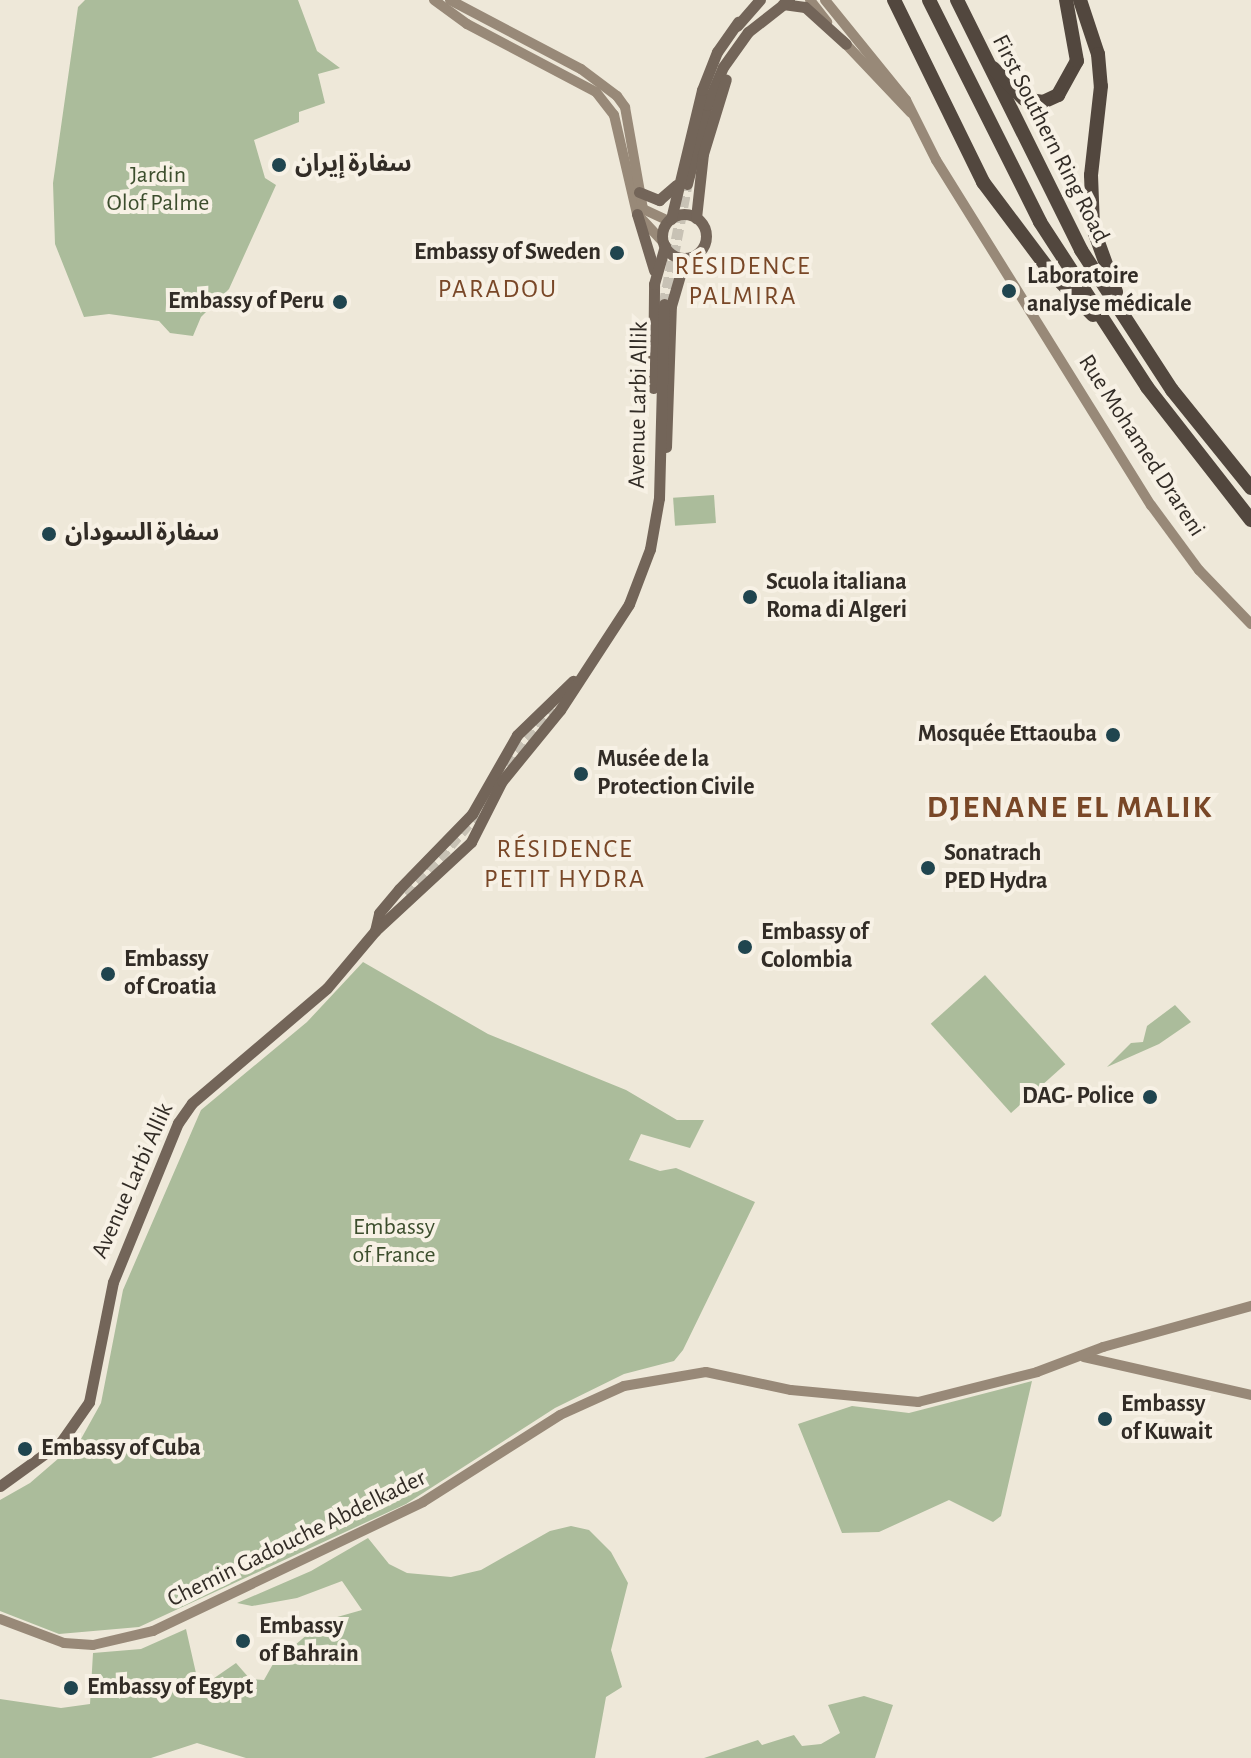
<!DOCTYPE html>
<meta charset="utf-8">
<style>
body{margin:0}
#map{position:relative;width:1251px;height:1758px;overflow:hidden;background:#eee8d9;font-family:"Alegreya Sans","Noto Sans Arabic",sans-serif}
div>[style]{position:absolute}
[style*='--x']{left:calc(var(--x)*1px);top:calc(var(--y)*1px);width:calc(var(--w)*1px);rotate:calc(var(--a)*1deg)}
.green>*{inset:0;background:#abbc9b;transform-origin:0 0}
.primary-tunnel>*{height:11px;margin-top:-5.5px;transform-origin:0;background:repeating-linear-gradient(90deg,#c8c2b5 0 11px,transparent 0 16.5px)}
.secondary>*{height:10px;margin:-5px;padding:0 5px;transform-origin:5px;border-radius:5px;background:#988978}
.primary>*{height:11px;margin:-5.5px;padding:0 5.5px;transform-origin:5.5px;border-radius:5.5px;background:#736559}
.primary>.ring{margin:-5.5px;padding:0;box-sizing:content-box;background:none;border:11px solid #736559;border-radius:50%}
.highway>*{height:14px;margin:-7px;padding:0 7px;transform-origin:7px;border-radius:7px;background:#52473e}
.dots>*{width:22px;height:22px;translate:-50% -50%;box-sizing:border-box;border:4px solid #f7f1e5;border-radius:50%}
span{translate:-50% -50%;white-space:nowrap;text-align:center;line-height:1.15;-webkit-text-stroke:8px #f7f1e5;paint-order:stroke}
.street-label{font-size:24px;color:#322c26}
.poi-label{font-size:24px;color:#322c26;font-weight:700}
.left{translate:0 -50%;text-align:left}
.right{translate:-100% -50%;text-align:right}
.park-label{font-size:24px;color:#3c4e2d}
.neighbourhood-label{font-size:26px;color:#794727;letter-spacing:2px}
.district-label{font-size:32px;color:#794727;font-weight:700;letter-spacing:2px}
</style>
<div id="map">
<div class="green">
<i style="clip-path:polygon(85px 0,298px 0,317px 51px,340px 68px,318px 74px,325px 103px,299px 112px,299px 122px,254px 140px,265px 178px,276px 185px,229px 289px,201px 317px,193px 336px,170px 333px,159px 321px,109px 314px,84px 317px,55px 244px,53px 183px,78px 7px)"></i>
<i style="left:714px;top:495px;width:28px;height:41px;rotate:86deg"></i>
<i style="clip-path:polygon(363px 962px,488px 1034px,626px 1090px,677px 1120px,704px 1120px,690px 1148px,641px 1134px,629px 1160px,660px 1171px,676px 1168px,755px 1202px,683px 1350px,674px 1361px,624px 1374px,555px 1408px,406px 1504px,139px 1627px,59px 1634px,0 1611px,0 1500px,30px 1483px,81px 1439px,101px 1403px,123px 1290px,201px 1110px,307px 1022px)"></i>
<i style="left:985px;top:975px;width:120px;height:73px;rotate:48deg"></i>
<i style="clip-path:polygon(1175px 1005px,1191px 1022px,1159px 1044px,1107px 1067px,1131px 1043px,1143px 1042px,1147px 1026px)"></i>
<i style="clip-path:polygon(1032px 1381px,1001px 1516px,993px 1522px,949px 1500px,879px 1532px,842px 1533px,798px 1424px,852px 1406px,909px 1413px)"></i>
<i style="clip-path:polygon(571px 1526px,589px 1530px,611px 1552px,628px 1583px,611px 1650px,622px 1687px,606px 1697px,595px 1758px,246px 1758px,197px 1743px,151px 1758px,0 1758px,0 1699px,61px 1708px,90px 1704px,93px 1653px,141px 1649px,186px 1629px,198px 1682px,207px 1683px,236px 1663px,250px 1679px,264px 1680px,273px 1664px,323px 1621px,362px 1610px,342px 1581px,297px 1598px,252px 1606px,237px 1603px,311px 1571px,368px 1538px,389px 1564px,407px 1573px,451px 1577px,481px 1570px,550px 1531px)"></i>
<i style="clip-path:polygon(864px 1696px,893px 1705px,875px 1758px,704px 1758px,758px 1740px,762px 1745px,794px 1735px,802px 1746px,821px 1744px,840px 1733px,828px 1705px)"></i>
</div>
<div class="primary-tunnel">
<i style="--x:664;--y:304;--w:122;--a:-79.1"></i>
<i style="--x:498;--y:779;--w:90;--a:-53.1"></i>
<i style="--x:407;--y:895;--w:115;--a:-49.2"></i>
</div>
<div class="secondary">
<i style="--x:434;--y:0;--w:41;--a:36"></i>
<i style="--x:467;--y:24;--w:146;--a:27.8"></i>
<i style="--x:596;--y:92;--w:29;--a:52"></i>
<i style="--x:614;--y:115;--w:102;--a:76.9"></i>
<i style="--x:637;--y:214;--w:40;--a:47"></i>
<i style="--x:450;--y:0;--w:148;--a:27.8"></i>
<i style="--x:581;--y:69;--w:45;--a:36.9"></i>
<i style="--x:617;--y:96;--w:14;--a:54"></i>
<i style="--x:625;--y:107;--w:104;--a:80"></i>
<i style="--x:643;--y:209;--w:29;--a:25"></i>
<i style="--x:810;--y:0;--w:28;--a:52"></i>
<i style="--x:825;--y:0;--w:129;--a:51"></i>
<i style="--x:906;--y:100;--w:67;--a:63.4"></i>
<i style="--x:936;--y:160;--w:407;--a:58.1"></i>
<i style="--x:1151;--y:505;--w:81;--a:53.6"></i>
<i style="--x:1199;--y:570;--w:75;--a:46.1"></i>
<i style="--x:842;--y:40;--w:100;--a:46.6"></i>
<i style="--x:1084;--y:1357;--w:171;--a:12.8"></i>
<i style="--x:0;--y:1619;--w:68;--a:20.6"></i>
<i style="--x:64;--y:1643;--w:29;--a:4"></i>
<i style="--x:93;--y:1645;--w:62;--a:-13.1"></i>
<i style="--x:153;--y:1631;--w:299;--a:-25.5"></i>
<i style="--x:423;--y:1502;--w:162;--a:-32.4"></i>
<i style="--x:560;--y:1415;--w:70;--a:-24.4"></i>
<i style="--x:624;--y:1386;--w:83;--a:-9.7"></i>
<i style="--x:706;--y:1372;--w:87;--a:12"></i>
<i style="--x:791;--y:1390;--w:128;--a:5.4"></i>
<i style="--x:918;--y:1402;--w:123;--a:-14.1"></i>
<i style="--x:1037;--y:1372;--w:71;--a:-20.7"></i>
<i style="--x:1103;--y:1347;--w:154;--a:-15.5"></i>
</div>
<div class="primary">
<i style="--x:783;--y:4;--w:22;--a:8"></i>
<i style="--x:805;--y:7;--w:55;--a:42.1"></i>
<i style="--x:737;--y:26;--w:35;--a:-49"></i>
<i style="--x:687;--y:184;--w:81;--a:-75.8"></i>
<i style="--x:707;--y:105;--w:41;--a:-67.2"></i>
<i style="--x:723;--y:67;--w:43;--a:-54.5"></i>
<i style="--x:748;--y:32;--w:52;--a:-38"></i>
<i style="--x:639;--y:192;--w:22;--a:22"></i>
<i style="--x:659;--y:200;--w:23;--a:-41"></i>
<i style="--x:637;--y:214;--w:59;--a:73.1"></i>
<i class="ring" style="left:662px;top:214px;width:33px;height:33px"></i>
<i style="--x:696;--y:218;--w:64;--a:-83.8"></i>
<i style="--x:703;--y:154;--w:78;--a:-73"></i>
<i style="--x:671;--y:219;--w:133;--a:-76.5"></i>
<i style="--x:702;--y:90;--w:41;--a:-68.5"></i>
<i style="--x:717;--y:52;--w:37;--a:-55"></i>
<i style="--x:653;--y:388;--w:104;--a:-89.4"></i>
<i style="--x:654;--y:284;--w:40;--a:-74"></i>
<i style="--x:666;--y:447;--w:141;--a:-88"></i>
<i style="--x:671;--y:306;--w:50;--a:-73.7"></i>
<i style="--x:375;--y:931;--w:18;--a:-77"></i>
<i style="--x:379;--y:913;--w:31;--a:-50"></i>
<i style="--x:399;--y:889;--w:105;--a:-45.8"></i>
<i style="--x:472;--y:814;--w:91;--a:-60.3"></i>
<i style="--x:517;--y:735;--w:78;--a:-44"></i>
<i style="--x:0;--y:1486;--w:75;--a:-35.8"></i>
<i style="--x:61;--y:1442;--w:49;--a:-55"></i>
<i style="--x:89;--y:1402;--w:122;--a:-78.7"></i>
<i style="--x:113;--y:1282;--w:172;--a:-67.8"></i>
<i style="--x:178;--y:1123;--w:24;--a:-55"></i>
<i style="--x:192;--y:1103;--w:177;--a:-40.4"></i>
<i style="--x:327;--y:988;--w:75;--a:-49.9"></i>
<i style="--x:375;--y:931;--w:131;--a:-42.8"></i>
<i style="--x:471;--y:842;--w:68;--a:-63.1"></i>
<i style="--x:502;--y:781;--w:92;--a:-50.8"></i>
<i style="--x:560;--y:710;--w:126;--a:-56.9"></i>
<i style="--x:629;--y:604;--w:59;--a:-69.1"></i>
<i style="--x:650;--y:549;--w:52;--a:-80"></i>
<i style="--x:659;--y:498;--w:194;--a:-88.5"></i>
</div>
<div class="highway">
<i style="--x:894;--y:0;--w:203;--a:63.9"></i>
<i style="--x:983;--y:182;--w:110;--a:53.1"></i>
<i style="--x:1049;--y:270;--w:63;--a:45.6"></i>
<i style="--x:929;--y:0;--w:248;--a:63.4"></i>
<i style="--x:1040;--y:222;--w:197;--a:57"></i>
<i style="--x:1147;--y:387;--w:169;--a:52"></i>
<i style="--x:957;--y:0;--w:279;--a:63.6"></i>
<i style="--x:1081;--y:250;--w:167;--a:57"></i>
<i style="--x:1172;--y:390;--w:126;--a:51.1"></i>
<i style="--x:1080;--y:0;--w:57;--a:71.6"></i>
<i style="--x:1098;--y:54;--w:32;--a:85"></i>
<i style="--x:1101;--y:86;--w:90;--a:96.4"></i>
<i style="--x:1091;--y:175;--w:53;--a:87.8"></i>
<i style="--x:1093;--y:228;--w:68;--a:70.2"></i>
<i style="--x:993;--y:68;--w:44;--a:45"></i>
<i style="--x:1024;--y:99;--w:19;--a:9"></i>
<i style="--x:1043;--y:102;--w:17;--a:-25"></i>
<i style="--x:1058;--y:95;--w:39;--a:-61"></i>
<i style="--x:1077;--y:61;--w:62;--a:-100.2"></i>
</div>
<div class="dots">
<i style="left:279px;top:165px;background:#20454f"></i>
<i style="left:617px;top:253px;background:#20454f"></i>
<i style="left:1009px;top:291px;background:#20454f"></i>
<i style="left:340px;top:302px;background:#20454f"></i>
<i style="left:49px;top:534px;background:#20454f"></i>
<i style="left:750px;top:597px;background:#20454f"></i>
<i style="left:1113px;top:735px;background:#20454f"></i>
<i style="left:581px;top:774px;background:#20454f"></i>
<i style="left:928px;top:868px;background:#20454f"></i>
<i style="left:745px;top:947px;background:#20454f"></i>
<i style="left:108px;top:974px;background:#20454f"></i>
<i style="left:1150px;top:1097px;background:#20454f"></i>
<i style="left:1105px;top:1419px;background:#20454f"></i>
<i style="left:25px;top:1449px;background:#20454f"></i>
<i style="left:243px;top:1641px;background:#20454f"></i>
<i style="left:71px;top:1688px;background:#20454f"></i>
</div>
<div class="street-label">
<span style="left:1050px;top:139px;rotate:63deg">First Southern Ring Road</span>
<span style="left:639px;top:405px;rotate:-89deg">Avenue Larbi Allik</span>
<span style="left:1141px;top:446px;rotate:57deg">Rue Mohamed Drareni</span>
<span style="left:133px;top:1181px;rotate:-66deg">Avenue Larbi Allik</span>
<span style="left:297px;top:1539px;rotate:-26deg">Chemin Gadouche Abdelkader</span>
</div>
<div class="poi-label">
<span class="left" style="left:295px;top:165px">سفارة إيران</span>
<span class="right" style="left:601px;top:253px">Embassy of Sweden</span>
<span class="left" style="left:1027px;top:291px">Laboratoire<br>analyse médicale</span>
<span class="right" style="left:324px;top:302px">Embassy of Peru</span>
<span class="left" style="left:65px;top:534px">سفارة السودان</span>
<span class="left" style="left:766px;top:597px">Scuola italiana<br>Roma di Algeri</span>
<span class="right" style="left:1097px;top:735px">Mosquée Ettaouba</span>
<span class="left" style="left:597px;top:774px">Musée de la<br>Protection Civile</span>
<span class="left" style="left:944px;top:868px">Sonatrach<br>PED Hydra</span>
<span class="left" style="left:761px;top:947px">Embassy of<br>Colombia</span>
<span class="left" style="left:124px;top:974px">Embassy<br>of Croatia</span>
<span class="right" style="left:1134px;top:1097px">DAG- Police</span>
<span class="left" style="left:1121px;top:1419px">Embassy<br>of Kuwait</span>
<span class="left" style="left:41px;top:1449px">Embassy of Cuba</span>
<span class="left" style="left:259px;top:1641px">Embassy<br>of Bahrain</span>
<span class="left" style="left:87px;top:1688px">Embassy of Egypt</span>
</div>
<div class="park-label">
<span style="left:158px;top:190px">Jardin<br>Olof Palme</span>
<span style="left:394px;top:1242px">Embassy<br>of France</span>
</div>
<div class="neighbourhood-label">
<span style="left:743px;top:282px">RÉSIDENCE<br>PALMIRA</span>
<span style="left:498px;top:290px">PARADOU</span>
<span style="left:565px;top:865px">RÉSIDENCE<br>PETIT HYDRA</span>
</div>
<div class="district-label">
<span style="left:1070px;top:807px">DJENANE EL MALIK</span>
</div>
</div>
